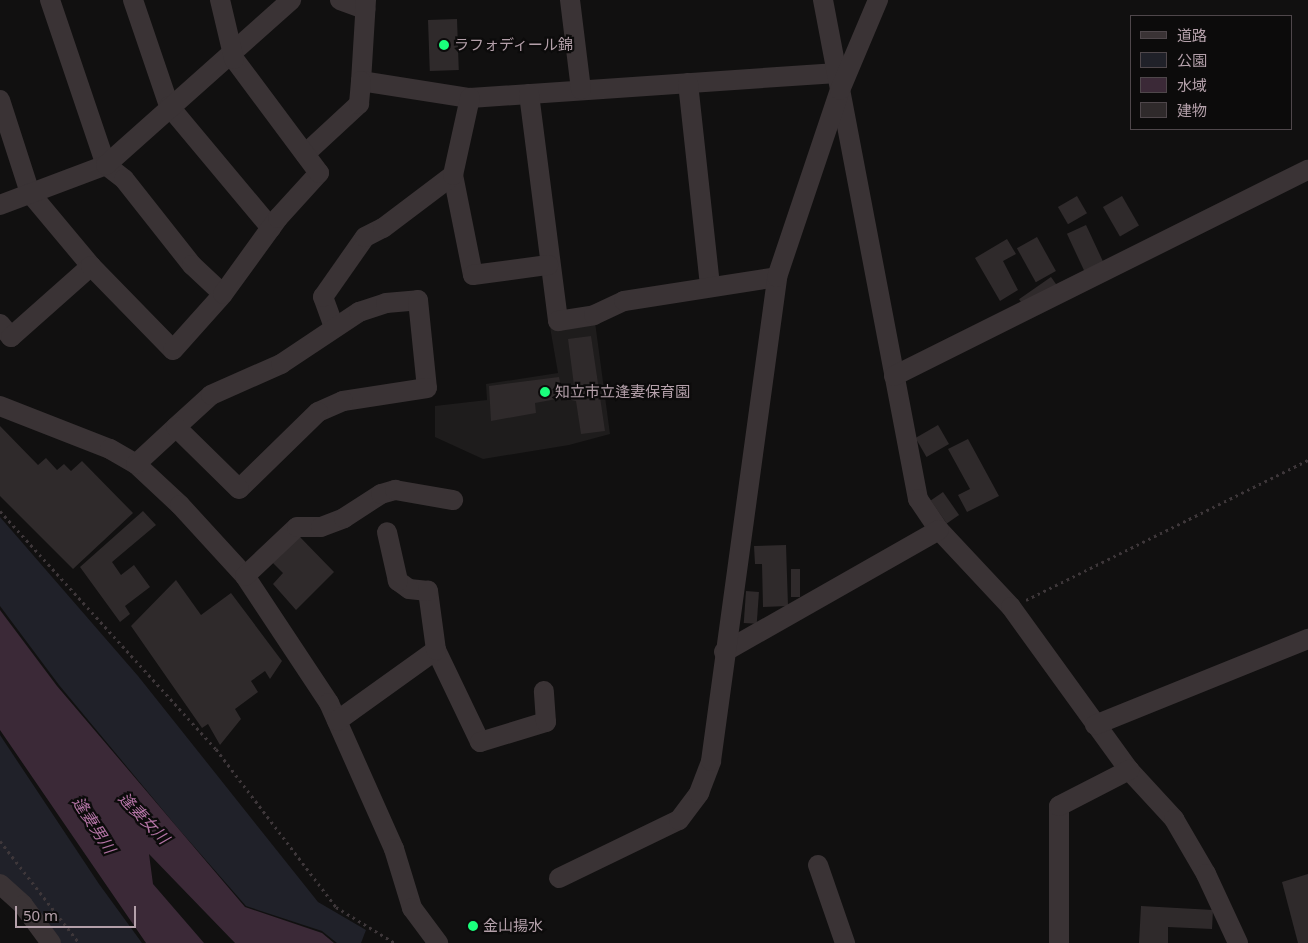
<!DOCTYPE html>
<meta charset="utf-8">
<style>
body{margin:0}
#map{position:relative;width:1308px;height:943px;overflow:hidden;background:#111010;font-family:"Noto Sans","Noto Sans JP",sans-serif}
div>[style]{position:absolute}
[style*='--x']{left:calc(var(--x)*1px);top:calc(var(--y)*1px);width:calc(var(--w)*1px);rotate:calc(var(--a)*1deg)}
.built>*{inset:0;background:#1e1c1c}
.green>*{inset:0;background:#202129}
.water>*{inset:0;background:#3b2937}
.building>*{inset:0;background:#2f2a2b;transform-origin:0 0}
.path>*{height:3px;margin-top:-1.5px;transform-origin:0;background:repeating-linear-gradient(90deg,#3e373a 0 2.5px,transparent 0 6.5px)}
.minor>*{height:20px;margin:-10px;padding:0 10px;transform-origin:10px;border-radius:10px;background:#3a3335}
.dots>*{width:14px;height:14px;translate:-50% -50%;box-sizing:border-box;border:2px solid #0c0b0b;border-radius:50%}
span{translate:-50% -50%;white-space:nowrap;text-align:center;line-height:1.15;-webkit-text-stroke:4.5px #0c0b0b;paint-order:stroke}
.poi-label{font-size:15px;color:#b4a0aa}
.left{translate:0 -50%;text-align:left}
.water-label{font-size:16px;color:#b273a4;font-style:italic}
.legend{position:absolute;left:1130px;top:15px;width:162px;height:115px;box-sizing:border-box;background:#0c0b0b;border:1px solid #4f474b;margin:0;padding:6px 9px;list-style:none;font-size:15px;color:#b4a0aa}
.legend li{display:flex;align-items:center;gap:10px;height:25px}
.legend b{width:25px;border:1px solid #4f474b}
.scale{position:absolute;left:15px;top:906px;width:121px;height:22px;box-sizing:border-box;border:2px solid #b4a0aa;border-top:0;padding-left:6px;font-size:15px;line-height:18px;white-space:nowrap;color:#b4a0aa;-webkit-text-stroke:4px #0c0b0b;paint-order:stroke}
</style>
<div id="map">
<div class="built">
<i style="clip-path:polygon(595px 322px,610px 434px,569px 445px,483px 459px,435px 437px,435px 406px,487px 400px,486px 384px,558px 373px,550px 327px)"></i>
</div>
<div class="green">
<i style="clip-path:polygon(0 517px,138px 676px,318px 902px,366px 930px,361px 943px,337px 943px,322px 931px,246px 906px,177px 827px,59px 685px,0 606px)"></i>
<i style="clip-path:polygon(0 735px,99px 884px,142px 943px,56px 943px,0 879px)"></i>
</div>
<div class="water">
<i style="clip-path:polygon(0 610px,57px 686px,245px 907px,322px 933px,334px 943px,235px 943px,149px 854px,153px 884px,204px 943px,146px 943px,0 730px)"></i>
</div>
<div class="building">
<i style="left:457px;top:19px;width:51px;height:29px;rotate:88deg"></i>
<i style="left:1077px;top:196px;width:20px;height:22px;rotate:60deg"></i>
<i style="left:1122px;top:196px;width:34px;height:22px;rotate:60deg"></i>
<i style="left:1086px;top:225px;width:43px;height:21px;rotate:65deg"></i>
<i style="left:1037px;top:237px;width:39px;height:23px;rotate:61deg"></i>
<i style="clip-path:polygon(1007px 239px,1016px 254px,1003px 261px,1018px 290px,1000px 301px,975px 258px)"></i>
<i style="left:1051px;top:277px;width:12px;height:39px;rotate:55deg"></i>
<i style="clip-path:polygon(591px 336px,605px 431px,581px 434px,576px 401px,562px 398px,535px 403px,536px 413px,491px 421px,489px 386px,559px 377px,562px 392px,575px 393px,568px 339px)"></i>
<i style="left:938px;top:425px;width:22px;height:26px;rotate:60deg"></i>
<i style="clip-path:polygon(0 426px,38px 465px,46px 458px,57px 470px,64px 464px,71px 471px,82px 461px,133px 513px,73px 569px,0 496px)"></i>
<i style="clip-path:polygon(968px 439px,999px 496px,967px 512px,958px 495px,970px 489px,948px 449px)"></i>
<i style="left:943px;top:492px;width:28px;height:15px;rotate:55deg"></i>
<i style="clip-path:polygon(143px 511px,156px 525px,112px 562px,121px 575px,134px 565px,150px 587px,125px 606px,130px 614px,120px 622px,80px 567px)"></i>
<i style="clip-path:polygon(299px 536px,334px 572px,296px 610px,273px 584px,283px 573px,272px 562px)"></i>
<i style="clip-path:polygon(786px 545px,788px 606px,763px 607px,762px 564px,755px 564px,754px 546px)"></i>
<i style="left:791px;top:569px;width:9px;height:28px"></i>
<i style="clip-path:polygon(176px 580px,201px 615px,231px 593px,282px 661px,270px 679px,265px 671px,251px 681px,258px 692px,235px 709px,241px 719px,220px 745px,208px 724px,202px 728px,131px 626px)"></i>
<i style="left:746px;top:591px;width:13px;height:32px;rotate:4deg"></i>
<i style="clip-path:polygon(1308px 874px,1308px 943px,1298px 943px,1282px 882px)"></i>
<i style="clip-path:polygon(1141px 906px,1213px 910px,1212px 929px,1168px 927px,1168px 943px,1139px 943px)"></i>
</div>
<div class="path">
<i style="--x:0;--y:511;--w:321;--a:47.8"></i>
<i style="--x:216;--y:749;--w:198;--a:52.8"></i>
<i style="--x:336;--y:907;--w:69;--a:31.4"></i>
<i style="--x:1026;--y:600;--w:315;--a:-26.4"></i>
<i style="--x:0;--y:841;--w:129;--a:52.2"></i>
</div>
<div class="minor">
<i style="--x:50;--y:0;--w:174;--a:71.3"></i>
<i style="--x:106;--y:165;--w:23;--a:38"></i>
<i style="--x:124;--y:179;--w:110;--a:51.7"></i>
<i style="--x:192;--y:265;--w:42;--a:43.1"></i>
<i style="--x:133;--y:0;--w:112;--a:71.2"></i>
<i style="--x:169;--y:106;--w:159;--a:50.1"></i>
<i style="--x:340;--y:0;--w:27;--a:20"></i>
<i style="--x:366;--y:0;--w:81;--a:93.5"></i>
<i style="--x:361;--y:81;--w:110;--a:8.9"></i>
<i style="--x:470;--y:98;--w:368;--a:-3.9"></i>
<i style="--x:570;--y:0;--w:90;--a:83"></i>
<i style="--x:823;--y:0;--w:508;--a:79.22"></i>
<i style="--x:918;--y:499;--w:37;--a:56"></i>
<i style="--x:939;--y:530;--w:105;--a:46.9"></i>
<i style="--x:1011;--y:607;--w:201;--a:54.1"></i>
<i style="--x:1129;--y:770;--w:67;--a:47.4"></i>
<i style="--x:1174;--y:819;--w:64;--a:59.8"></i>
<i style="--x:1206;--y:874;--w:76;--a:65.1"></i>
<i style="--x:688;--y:83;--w:204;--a:83.8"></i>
<i style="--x:529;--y:94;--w:229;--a:82.7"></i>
<i style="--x:558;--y:321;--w:36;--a:-9"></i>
<i style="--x:594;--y:315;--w:33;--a:-25"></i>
<i style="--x:624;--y:301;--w:155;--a:-8.9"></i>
<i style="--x:0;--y:100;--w:98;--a:72.1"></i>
<i style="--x:30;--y:193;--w:95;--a:50.1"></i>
<i style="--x:305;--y:154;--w:74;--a:-42.8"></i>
<i style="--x:359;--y:104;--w:23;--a:-85"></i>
<i style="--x:453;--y:175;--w:102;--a:78.7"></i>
<i style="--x:473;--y:275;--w:76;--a:-7.6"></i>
<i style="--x:0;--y:205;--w:113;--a:-20.7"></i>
<i style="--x:106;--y:165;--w:248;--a:-41.7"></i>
<i style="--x:0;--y:324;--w:17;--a:50"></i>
<i style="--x:11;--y:337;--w:107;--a:-41.6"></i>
<i style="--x:91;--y:266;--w:117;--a:45.7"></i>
<i style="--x:173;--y:350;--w:75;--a:-48.2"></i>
<i style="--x:223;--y:294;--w:94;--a:-54.1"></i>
<i style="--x:278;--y:218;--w:61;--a:-47.7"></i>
<i style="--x:319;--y:173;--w:142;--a:-126.7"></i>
<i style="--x:234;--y:59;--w:61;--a:-103.3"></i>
<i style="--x:334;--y:327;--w:32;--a:-110"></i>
<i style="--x:323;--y:297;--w:73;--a:-55"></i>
<i style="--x:365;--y:237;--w:20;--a:-27"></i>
<i style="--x:383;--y:228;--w:88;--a:-37.1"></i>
<i style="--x:453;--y:175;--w:79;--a:-77.6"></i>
<i style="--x:894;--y:376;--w:462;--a:-26.5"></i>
<i style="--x:0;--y:406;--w:118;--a:21.4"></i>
<i style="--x:110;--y:449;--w:30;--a:30"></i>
<i style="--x:136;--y:464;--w:60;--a:43"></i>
<i style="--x:180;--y:505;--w:96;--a:47.5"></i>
<i style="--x:245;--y:576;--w:152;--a:56.5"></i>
<i style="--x:329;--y:703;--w:160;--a:66"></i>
<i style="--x:394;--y:849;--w:62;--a:73"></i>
<i style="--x:412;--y:908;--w:44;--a:53.4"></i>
<i style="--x:136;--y:464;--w:54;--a:-42.8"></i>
<i style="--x:176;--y:427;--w:47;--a:-42.4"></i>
<i style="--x:211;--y:395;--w:77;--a:-23.9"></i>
<i style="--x:281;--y:364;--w:94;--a:-33.7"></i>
<i style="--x:359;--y:312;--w:28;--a:-18"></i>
<i style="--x:386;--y:303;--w:32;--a:-5"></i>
<i style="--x:418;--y:300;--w:88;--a:84.2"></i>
<i style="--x:427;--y:388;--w:85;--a:171.2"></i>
<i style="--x:343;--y:401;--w:27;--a:156"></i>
<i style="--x:318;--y:412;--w:110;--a:135.7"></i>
<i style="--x:239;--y:489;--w:88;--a:-135.5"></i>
<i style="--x:245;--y:576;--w:71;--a:-43.3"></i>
<i style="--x:297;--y:527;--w:24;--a:0"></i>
<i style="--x:321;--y:527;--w:25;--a:-21"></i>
<i style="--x:344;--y:518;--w:44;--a:-33"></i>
<i style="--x:381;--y:494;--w:15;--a:-16"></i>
<i style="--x:395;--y:490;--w:59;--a:9.8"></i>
<i style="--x:436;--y:650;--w:102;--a:64.4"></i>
<i style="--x:480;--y:742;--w:69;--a:-16.9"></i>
<i style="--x:546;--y:722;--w:31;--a:-94"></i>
<i style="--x:724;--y:652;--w:247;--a:-29.6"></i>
<i style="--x:337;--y:721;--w:122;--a:-35.6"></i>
<i style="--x:436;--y:650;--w:60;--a:-97.7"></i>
<i style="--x:428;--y:591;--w:19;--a:-174"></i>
<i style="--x:409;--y:589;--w:14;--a:-144"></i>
<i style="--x:398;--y:581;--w:50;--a:-102.7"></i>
<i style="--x:1095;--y:725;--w:230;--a:-22"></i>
<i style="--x:818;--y:865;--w:83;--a:70.9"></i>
<i style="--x:559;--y:878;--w:133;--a:-25.8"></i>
<i style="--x:679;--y:820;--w:34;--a:-53"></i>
<i style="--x:699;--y:793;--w:34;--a:-69"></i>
<i style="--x:711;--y:761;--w:488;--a:-82.2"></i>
<i style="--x:777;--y:277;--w:197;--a:-71.4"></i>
<i style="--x:840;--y:90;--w:98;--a:-67.1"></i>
<i style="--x:0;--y:884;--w:31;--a:42"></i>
<i style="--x:23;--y:905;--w:47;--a:53.6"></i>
<i style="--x:1059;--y:943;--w:137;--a:-90"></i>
<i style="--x:1059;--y:806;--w:79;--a:-27.2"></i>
</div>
<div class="dots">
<i style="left:444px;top:45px;background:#1aff7c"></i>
<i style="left:545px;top:392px;background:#1aff7c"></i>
<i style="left:473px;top:926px;background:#1aff7c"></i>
</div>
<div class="poi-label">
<span class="left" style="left:454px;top:45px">ラフォディール錦</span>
<span class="left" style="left:555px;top:392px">知立市立逢妻保育園</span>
<span class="left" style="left:483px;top:926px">金山揚水</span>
</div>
<div class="water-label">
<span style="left:144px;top:818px;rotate:46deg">逢妻女川</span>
<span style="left:94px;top:825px;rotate:57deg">逢妻男川</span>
</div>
<ul class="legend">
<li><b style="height:6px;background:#3a3335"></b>道路</li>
<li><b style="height:14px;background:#202129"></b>公園</li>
<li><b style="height:14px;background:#3b2937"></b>水域</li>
<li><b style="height:14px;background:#2f2a2b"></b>建物</li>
</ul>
<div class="scale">50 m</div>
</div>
